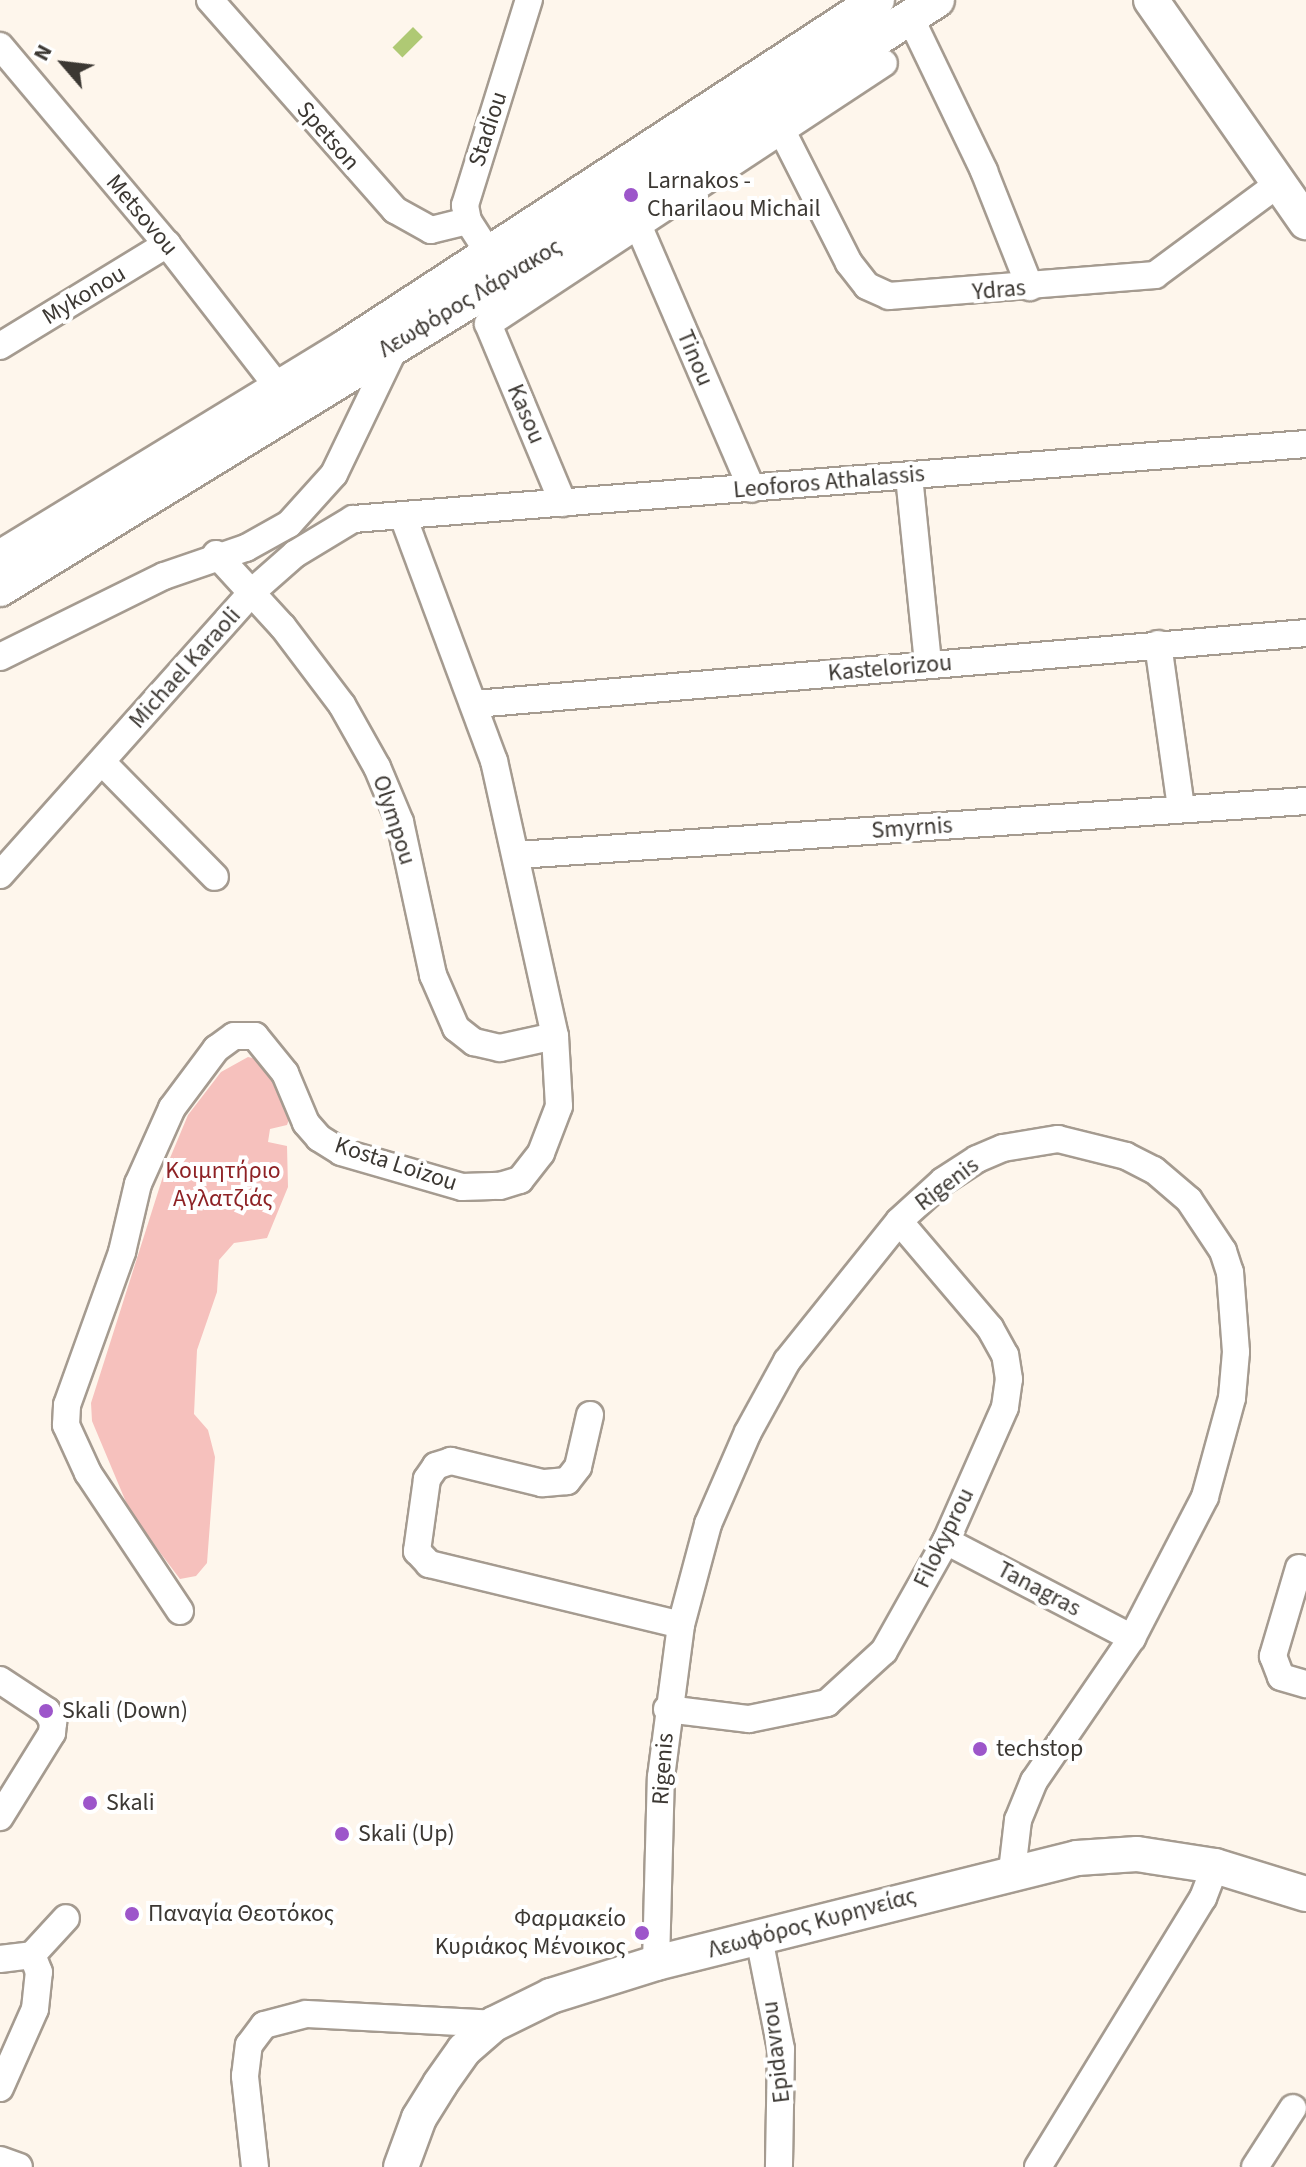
<!DOCTYPE html>
<meta charset="utf-8">
<style>
body{margin:0}
#map{position:relative;width:1306px;height:2167px;overflow:hidden;background:#fef6ec;font-family:"Source Sans 3",sans-serif}
div>[style]{position:absolute}
[style*='--x']{left:calc(var(--x)*1px);top:calc(var(--y)*1px);width:calc(var(--w)*1px);rotate:calc(var(--a)*1deg)}
.green>*{inset:0;background:#f6c1bd}
.water>*{inset:0;background:#afc974;transform-origin:0 0}
.roads{filter:drop-shadow(2px 0 #a59b90) drop-shadow(-2px 0 #a59b90) drop-shadow(0 2px #a59b90) drop-shadow(0 -2px #a59b90)}
.minor>*{height:26px;margin:-13px;padding:0 13px;transform-origin:13px;border-radius:13px;background:#fff}
.major>*{height:34px;margin:-17px;padding:0 17px;transform-origin:17px;border-radius:17px;background:#fff}
.dots>*{width:22px;height:22px;translate:-50% -50%;box-sizing:border-box;border:4px solid #fff;border-radius:50%}
span{translate:-50% -50%;white-space:nowrap;text-align:center;line-height:1.15;-webkit-text-stroke:8px #fff;paint-order:stroke}
.street-label{font-size:24px;color:#3c3833}
.poi-label{font-size:24px;color:#3c3833}
.left{translate:0 -50%;text-align:left}
.right{translate:-100% -50%;text-align:right}
.park-label{font-size:24px;color:#8e2225}
.north{position:absolute;left:24px;top:24px;width:80px;height:80px;-webkit-text-stroke:6px #fff;paint-order:stroke;rotate:298deg;font-size:22px;font-weight:700;line-height:32px;text-align:center;color:#3c3833}
.north::after{content:'';display:block;margin:auto;width:28px;height:36px;background:#3c3833;clip-path:polygon(50% 0,100% 100%,50% 72%,0 100%)}
</style>
<div id="map">
<div class="green">
<i style="clip-path:polygon(248px 1057px,272px 1062px,292px 1111px,287px 1125px,270px 1129px,268px 1142px,287px 1146px,288px 1187px,267px 1238px,234px 1243px,219px 1260px,217px 1292px,197px 1350px,194px 1414px,208px 1430px,215px 1457px,207px 1563px,196px 1576px,180px 1579px,131px 1514px,92px 1421px,91px 1403px,165px 1170px,188px 1115px,221px 1072px)"></i>
</div>
<div class="water">
<i style="left:413px;top:27px;width:14px;height:29px;rotate:45deg"></i>
</div>
<div class="roads">
<div class="minor">
<i style="--x:210;--y:0;--w:280;--a:48.6"></i>
<i style="--x:395;--y:210;--w:41;--a:29.1"></i>
<i style="--x:431;--y:230;--w:38;--a:-14"></i>
<i style="--x:911;--y:19;--w:169;--a:64.3"></i>
<i style="--x:984;--y:171;--w:125;--a:68.4"></i>
<i style="--x:0;--y:46;--w:259;--a:49.9"></i>
<i style="--x:167;--y:244;--w:181;--a:52.2"></i>
<i style="--x:783;--y:133;--w:146;--a:63.1"></i>
<i style="--x:849;--y:263;--w:29;--a:52"></i>
<i style="--x:867;--y:286;--w:24;--a:24"></i>
<i style="--x:889;--y:296;--w:267;--a:-4.5"></i>
<i style="--x:1155;--y:275;--w:153;--a:-36.5"></i>
<i style="--x:639;--y:227;--w:285;--a:66.7"></i>
<i style="--x:490;--y:255;--w:40;--a:-122.9"></i>
<i style="--x:468;--y:221;--w:16;--a:-101"></i>
<i style="--x:465;--y:205;--w:215;--a:-72.7"></i>
<i style="--x:0;--y:346;--w:196;--a:-31.4"></i>
<i style="--x:909;--y:476;--w:189;--a:84.2"></i>
<i style="--x:563;--y:503;--w:194;--a:-112.7"></i>
<i style="--x:488;--y:324;--w:474;--a:-33.4"></i>
<i style="--x:216;--y:554;--w:99;--a:47.5"></i>
<i style="--x:283;--y:627;--w:98;--a:52.9"></i>
<i style="--x:342;--y:705;--w:71;--a:60.6"></i>
<i style="--x:377;--y:767;--w:60;--a:67.3"></i>
<i style="--x:400;--y:822;--w:157;--a:77.8"></i>
<i style="--x:433;--y:975;--w:58;--a:66.5"></i>
<i style="--x:456;--y:1028;--w:23;--a:38"></i>
<i style="--x:474;--y:1042;--w:27;--a:13"></i>
<i style="--x:500;--y:1048;--w:56;--a:-12.3"></i>
<i style="--x:1158;--y:644;--w:166;--a:82"></i>
<i style="--x:0;--y:657;--w:183;--a:-26.3"></i>
<i style="--x:164;--y:576;--w:87;--a:-18.9"></i>
<i style="--x:246;--y:548;--w:49;--a:-29.2"></i>
<i style="--x:289;--y:524;--w:67;--a:-48"></i>
<i style="--x:334;--y:474;--w:148;--a:-64.3"></i>
<i style="--x:475;--y:704;--w:834;--a:-4.88"></i>
<i style="--x:102;--y:762;--w:161;--a:45.5"></i>
<i style="--x:518;--y:855;--w:790;--a:-3.92"></i>
<i style="--x:0;--y:875;--w:380;--a:-48.3"></i>
<i style="--x:253;--y:591;--w:56;--a:-41.4"></i>
<i style="--x:295;--y:554;--w:68;--a:-31.1"></i>
<i style="--x:353;--y:519;--w:956;--a:-4.5"></i>
<i style="--x:590;--y:1415;--w:53;--a:103"></i>
<i style="--x:578;--y:1467;--w:18;--a:128"></i>
<i style="--x:567;--y:1481;--w:25;--a:175"></i>
<i style="--x:542;--y:1483;--w:94;--a:-166.4"></i>
<i style="--x:451;--y:1461;--w:16;--a:162"></i>
<i style="--x:436;--y:1466;--w:16;--a:125"></i>
<i style="--x:427;--y:1479;--w:73;--a:97.9"></i>
<i style="--x:417;--y:1551;--w:18;--a:47"></i>
<i style="--x:429;--y:1564;--w:259;--a:13.6"></i>
<i style="--x:946;--y:1541;--w:210;--a:27.5"></i>
<i style="--x:1299;--y:1568;--w:92;--a:106.5"></i>
<i style="--x:1273;--y:1656;--w:22;--a:69"></i>
<i style="--x:1281;--y:1677;--w:26;--a:16"></i>
<i style="--x:180;--y:1611;--w:166;--a:-123.7"></i>
<i style="--x:88;--y:1473;--w:53;--a:-114.6"></i>
<i style="--x:66;--y:1425;--w:20;--a:-87"></i>
<i style="--x:67;--y:1405;--w:163;--a:-70.2"></i>
<i style="--x:122;--y:1252;--w:70;--a:-76.8"></i>
<i style="--x:138;--y:1184;--w:83;--a:-65.9"></i>
<i style="--x:172;--y:1108;--w:74;--a:-53.3"></i>
<i style="--x:216;--y:1049;--w:22;--a:-36"></i>
<i style="--x:234;--y:1036;--w:21;--a:0"></i>
<i style="--x:255;--y:1036;--w:48;--a:51"></i>
<i style="--x:285;--y:1073;--w:54;--a:67.2"></i>
<i style="--x:306;--y:1123;--w:20;--a:49"></i>
<i style="--x:319;--y:1138;--w:26;--a:32"></i>
<i style="--x:341;--y:1152;--w:126;--a:16.1"></i>
<i style="--x:462;--y:1187;--w:38;--a:-2"></i>
<i style="--x:500;--y:1186;--w:21;--a:-17"></i>
<i style="--x:520;--y:1180;--w:34;--a:-52"></i>
<i style="--x:541;--y:1153;--w:50;--a:-69"></i>
<i style="--x:559;--y:1106;--w:70;--a:-93.3"></i>
<i style="--x:555;--y:1036;--w:282;--a:-102.5"></i>
<i style="--x:494;--y:761;--w:261;--a:-110.4"></i>
<i style="--x:0;--y:1680;--w:56;--a:33.4"></i>
<i style="--x:47;--y:1711;--w:13;--a:61"></i>
<i style="--x:53;--y:1722;--w:11;--a:95"></i>
<i style="--x:52;--y:1733;--w:99;--a:121.8"></i>
<i style="--x:667;--y:1709;--w:83;--a:7"></i>
<i style="--x:749;--y:1719;--w:80;--a:-11.6"></i>
<i style="--x:827;--y:1703;--w:77;--a:-42.4"></i>
<i style="--x:884;--y:1651;--w:126;--a:-60.6"></i>
<i style="--x:946;--y:1541;--w:146;--a:-66.2"></i>
<i style="--x:1005;--y:1407;--w:28;--a:-82"></i>
<i style="--x:1009;--y:1379;--w:24;--a:-99"></i>
<i style="--x:1005;--y:1355;--w:31;--a:-119"></i>
<i style="--x:990;--y:1328;--w:140;--a:-130.4"></i>
<i style="--x:759;--y:1938;--w:113;--a:78.8"></i>
<i style="--x:781;--y:2049;--w:118;--a:91"></i>
<i style="--x:32;--y:1955;--w:50;--a:-47.4"></i>
<i style="--x:0;--y:1959;--w:32;--a:-7"></i>
<i style="--x:656;--y:1963;--w:186;--a:-88.5"></i>
<i style="--x:661;--y:1777;--w:153;--a:-82.5"></i>
<i style="--x:681;--y:1625;--w:105;--a:-75"></i>
<i style="--x:708;--y:1524;--w:100;--a:-66.5"></i>
<i style="--x:748;--y:1432;--w:81;--a:-61.2"></i>
<i style="--x:787;--y:1361;--w:179;--a:-51.3"></i>
<i style="--x:899;--y:1221;--w:59;--a:-42.3"></i>
<i style="--x:943;--y:1181;--w:40;--a:-32.9"></i>
<i style="--x:977;--y:1159;--w:28;--a:-23"></i>
<i style="--x:1003;--y:1148;--w:56;--a:-9.3"></i>
<i style="--x:1058;--y:1139;--w:70;--a:14"></i>
<i style="--x:1126;--y:1156;--w:31;--a:27"></i>
<i style="--x:1154;--y:1170;--w:46;--a:40.6"></i>
<i style="--x:1189;--y:1200;--w:61;--a:56.3"></i>
<i style="--x:1223;--y:1251;--w:22;--a:72"></i>
<i style="--x:1230;--y:1272;--w:80;--a:85.7"></i>
<i style="--x:1236;--y:1352;--w:46;--a:95"></i>
<i style="--x:1232;--y:1398;--w:103;--a:105.3"></i>
<i style="--x:1205;--y:1497;--w:159;--a:117.4"></i>
<i style="--x:1132;--y:1638;--w:173;--a:124.4"></i>
<i style="--x:1034;--y:1781;--w:42;--a:112.3"></i>
<i style="--x:1018;--y:1820;--w:51;--a:96.7"></i>
<i style="--x:0;--y:2088;--w:86;--a:-66.1"></i>
<i style="--x:35;--y:2009;--w:37;--a:-84"></i>
<i style="--x:39;--y:1972;--w:18;--a:-112"></i>
<i style="--x:0;--y:2160;--w:20;--a:20"></i>
<i style="--x:255;--y:2167;--w:92;--a:-96.3"></i>
<i style="--x:245;--y:2076;--w:31;--a:-83"></i>
<i style="--x:249;--y:2045;--w:25;--a:-53"></i>
<i style="--x:264;--y:2025;--w:43;--a:-14.7"></i>
<i style="--x:306;--y:2014;--w:188;--a:3"></i>
<i style="--x:1038;--y:2167;--w:316;--a:-58.5"></i>
<i style="--x:1203;--y:1898;--w:34;--a:-69"></i>
<i style="--x:1255;--y:2167;--w:70;--a:-57.2"></i>
</div>
<div class="major">
<i style="--x:1151;--y:0;--w:271;--a:55.1"></i>
<i style="--x:0;--y:558;--w:407;--a:-31.4"></i>
<i style="--x:347;--y:346;--w:633;--a:-33.14"></i>
<i style="--x:0;--y:589;--w:568;--a:-31.53"></i>
<i style="--x:484;--y:292;--w:539;--a:-32.81"></i>
<i style="--x:401;--y:2167;--w:52;--a:-69.8"></i>
<i style="--x:419;--y:2118;--w:40;--a:-58"></i>
<i style="--x:440;--y:2084;--w:42;--a:-54.8"></i>
<i style="--x:464;--y:2050;--w:40;--a:-41"></i>
<i style="--x:494;--y:2024;--w:64;--a:-26.2"></i>
<i style="--x:551;--y:1996;--w:110;--a:-17.4"></i>
<i style="--x:656;--y:1963;--w:434;--a:-14"></i>
<i style="--x:1077;--y:1858;--w:60;--a:-3.8"></i>
<i style="--x:1137;--y:1854;--w:79;--a:8.7"></i>
<i style="--x:1215;--y:1866;--w:95;--a:17.1"></i>
</div>
</div>
<div class="dots">
<i style="left:631px;top:195px;background:#9d56ca"></i>
<i style="left:46px;top:1711px;background:#9d56ca"></i>
<i style="left:980px;top:1749px;background:#9d56ca"></i>
<i style="left:90px;top:1803px;background:#9d56ca"></i>
<i style="left:342px;top:1834px;background:#9d56ca"></i>
<i style="left:132px;top:1914px;background:#9d56ca"></i>
<i style="left:642px;top:1933px;background:#9d56ca"></i>
</div>
<div class="street-label">
<span style="left:488px;top:129px;rotate:-72deg">Stadiou</span>
<span style="left:328px;top:136px;rotate:49deg">Spetson</span>
<span style="left:142px;top:215px;rotate:50deg">Metsovou</span>
<span style="left:999px;top:290px;rotate:-5deg">Ydras</span>
<span style="left:84px;top:295px;rotate:-31deg">Mykonou</span>
<span style="left:470px;top:298px;rotate:-31deg">Λεωφόρος Λάρνακος</span>
<span style="left:695px;top:358px;rotate:67deg">Tinou</span>
<span style="left:526px;top:414px;rotate:67deg">Kasou</span>
<span style="left:829px;top:482px;rotate:-5deg">Leoforos Athalassis</span>
<span style="left:185px;top:668px;rotate:-48deg">Michael Karaoli</span>
<span style="left:890px;top:668px;rotate:-5deg">Kastelorizou</span>
<span style="left:394px;top:820px;rotate:72deg">Olympou</span>
<span style="left:912px;top:828px;rotate:-4deg">Smyrnis</span>
<span style="left:396px;top:1164px;rotate:18deg">Kosta Loizou</span>
<span style="left:947px;top:1184px;rotate:-37deg">Rigenis</span>
<span style="left:944px;top:1538px;rotate:-64deg">Filokyprou</span>
<span style="left:1039px;top:1589px;rotate:28deg">Tanagras</span>
<span style="left:663px;top:1769px;rotate:-86deg">Rigenis</span>
<span style="left:812px;top:1923px;rotate:-15deg">Λεωφόρος Κυρηνείας</span>
<span style="left:776px;top:2052px;rotate:-97deg">Epidavrou</span>
</div>
<div class="poi-label">
<span class="left" style="left:647px;top:195px">Larnakos -<br>Charilaou Michail</span>
<span class="left" style="left:62px;top:1711px">Skali (Down)</span>
<span class="left" style="left:996px;top:1749px">techstop</span>
<span class="left" style="left:106px;top:1803px">Skali</span>
<span class="left" style="left:358px;top:1834px">Skali (Up)</span>
<span class="left" style="left:148px;top:1914px">Παναγία Θεοτόκος</span>
<span class="right" style="left:626px;top:1933px">Φαρμακείο<br>Κυριάκος Μένοικος</span>
</div>
<div class="park-label">
<span style="left:223px;top:1185px">Κοιμητήριο<br>Αγλατζιάς</span>
</div>
<div class="north">N</div>
</div>
